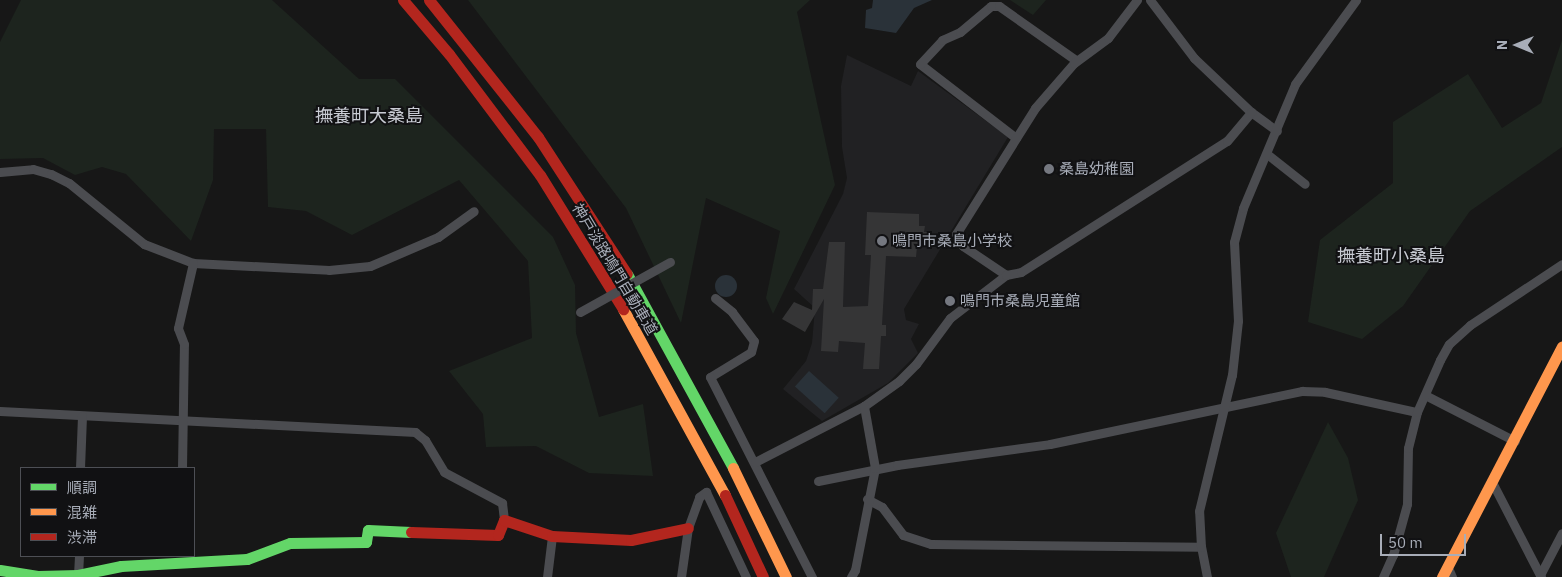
<!DOCTYPE html>
<meta charset="utf-8">
<style>
body{margin:0}
#map{position:relative;width:1562px;height:577px;overflow:hidden;background:#171717;font-family:"IBM Plex Sans","Noto Sans JP",sans-serif}
div>[style]{position:absolute}
[style*='--x']{left:calc(var(--x)*1px);top:calc(var(--y)*1px);width:calc(var(--w)*1px);rotate:calc(var(--a)*1deg)}
.built>*{inset:0;background:#212123}
.green>*{inset:0;background:#1d241e}
.water>*{inset:0;background:#2a3239;transform-origin:0 0}
.round{border-radius:50%}
.building>*{inset:0;background:#353536}
.street>*{height:9px;margin:-4.5px;padding:0 4.5px;transform-origin:4.5px;border-radius:4.5px;background:#4b4c50}
.fast>*{height:11px;margin:-5.5px;padding:0 5.5px;transform-origin:5.5px;border-radius:5.5px;background:#63d668}
.slow>*{height:11px;margin:-5.5px;padding:0 5.5px;transform-origin:5.5px;border-radius:5.5px;background:#ff974d}
.jam>*{height:11px;margin:-5.5px;padding:0 5.5px;transform-origin:5.5px;border-radius:5.5px;background:#b3261e}
.street-bridge>*{height:9px;margin:-4.5px;padding:0 4.5px;transform-origin:4.5px;border-radius:4.5px;background:#4b4c50}
.dots>*{width:14px;height:14px;translate:-50% -50%;box-sizing:border-box;border:2px solid #111113;border-radius:50%}
span{translate:-50% -50%;white-space:nowrap;text-align:center;line-height:1.15;-webkit-text-stroke:4px #111113;paint-order:stroke}
.poi-label{font-size:15px;color:#a8adb8}
.left{translate:0 -50%;text-align:left}
.street-label{font-size:15px;color:#a8adb8}
.quarter-label{font-size:18px;color:#c9ccd4}
.legend{position:absolute;left:20px;top:467px;width:175px;height:90px;box-sizing:border-box;background:#111113;border:1px solid #4d4f55;margin:0;padding:6px 9px;list-style:none;font-size:15px;color:#a8adb8}
.legend li{display:flex;align-items:center;gap:10px;height:25px}
.legend b{width:25px;border:1px solid #4d4f55}
.north{position:absolute;left:1492px;top:20px;width:50px;height:50px;-webkit-text-stroke:4px #111113;paint-order:stroke;rotate:270deg;font-size:14px;font-weight:700;line-height:20px;text-align:center;color:#a8adb8}
.north::after{content:'';display:block;margin:auto;width:18px;height:22px;background:#a8adb8;clip-path:polygon(50% 0,100% 100%,50% 72%,0 100%)}
.scale{position:absolute;left:1380px;top:534px;width:86px;height:22px;box-sizing:border-box;border:2px solid #a8adb8;border-top:0;padding-left:6px;font-size:15px;line-height:18px;white-space:nowrap;color:#a8adb8;-webkit-text-stroke:4px #111113;paint-order:stroke}
</style>
<div id="map">
<div class="built">
<i style="clip-path:polygon(847px 55px,911px 86px,918px 71px,1008px 137px,904px 309px,906px 320px,919px 324px,911px 339px,918px 353px,888px 383px,822px 421px,783px 389px,806px 361px,812px 343px,815px 308px,794px 289px,843px 194px,847px 178px,842px 147px,841px 86px)"></i>
</div>
<div class="green">
<i style="clip-path:polygon(21px 0,272px 0,359px 79px,395px 79px,553px 237px,575px 285px,576px 333px,599px 417px,643px 404px,653px 476px,589px 473px,536px 446px,486px 447px,483px 414px,449px 371px,532px 338px,528px 261px,459px 180px,352px 235px,306px 211px,268px 207px,266px 129px,214px 129px,213px 180px,191px 241px,126px 174px,102px 167px,75px 175px,43px 158px,0 159px,0 42px)"></i>
<i style="clip-path:polygon(468px 0,810px 0,797px 12px,835px 185px,773px 314px,766px 298px,780px 231px,706px 198px,681px 323px,626px 208px)"></i>
<i style="clip-path:polygon(1010px 0,1046px 0,1033px 15px)"></i>
<i style="clip-path:polygon(1562px 40px,1562px 147px,1470px 211px,1403px 306px,1362px 339px,1308px 322px,1320px 240px,1393px 183px,1393px 122px,1468px 74px,1502px 128px,1541px 103px)"></i>
<i style="clip-path:polygon(1328px 422px,1348px 458px,1358px 500px,1324px 577px,1291px 577px,1276px 533px)"></i>
</div>
<div class="water">
<i style="clip-path:polygon(873px 0,932px 0,914px 8px,896px 33px,865px 28px,866px 10px,872px 8px)"></i>
<i class="round" style="left:715px;top:275px;width:22px;height:22px"></i>
<i style="left:809px;top:371px;width:40px;height:21px;rotate:42deg"></i>
</div>
<div class="building">
<i style="clip-path:polygon(867px 212px,919px 214px,919px 226px,925px 226px,924px 232px,928px 232px,928px 242px,924px 242px,924px 247px,917px 247px,916px 257px,886px 256px,882px 325px,886px 325px,886px 336px,881px 336px,879px 369px,863px 369px,865px 343px,839px 341px,838px 352px,821px 351px,824px 299px,805px 332px,782px 319px,794px 302px,812px 310px,813px 289px,823px 289px,829px 242px,845px 242px,843px 307px,868px 306px,871px 255px,865px 255px)"></i>
</div>
<div class="street">
<i style="--x:1150;--y:0;--w:73;--a:52.8"></i>
<i style="--x:1194;--y:58;--w:79;--a:43.5"></i>
<i style="--x:1251;--y:112;--w:32;--a:36"></i>
<i style="--x:1016;--y:138;--w:121;--a:-142.4"></i>
<i style="--x:920;--y:64;--w:33;--a:-47"></i>
<i style="--x:942;--y:40;--w:20;--a:-24"></i>
<i style="--x:960;--y:32;--w:40;--a:-40"></i>
<i style="--x:991;--y:6;--w:8;--a:0"></i>
<i style="--x:999;--y:6;--w:95;--a:35.2"></i>
<i style="--x:1267;--y:154;--w:48;--a:38.3"></i>
<i style="--x:0;--y:172;--w:33;--a:-5"></i>
<i style="--x:33;--y:169;--w:19;--a:16"></i>
<i style="--x:51;--y:174;--w:20;--a:27"></i>
<i style="--x:69;--y:183;--w:97;--a:39.1"></i>
<i style="--x:144;--y:244;--w:53;--a:21.2"></i>
<i style="--x:193;--y:263;--w:136;--a:2.9"></i>
<i style="--x:329;--y:270;--w:41;--a:-5.6"></i>
<i style="--x:370;--y:266;--w:74;--a:-23.1"></i>
<i style="--x:438;--y:237;--w:44;--a:-35.8"></i>
<i style="--x:1006;--y:275;--w:52;--a:-146"></i>
<i style="--x:963;--y:246;--w:14;--a:-120"></i>
<i style="--x:956;--y:234;--w:149;--a:-57.9"></i>
<i style="--x:1035;--y:108;--w:60;--a:-49.1"></i>
<i style="--x:1074;--y:63;--w:42;--a:-36.3"></i>
<i style="--x:1108;--y:38;--w:48;--a:-52.7"></i>
<i style="--x:715;--y:298;--w:22;--a:39"></i>
<i style="--x:732;--y:312;--w:36;--a:53"></i>
<i style="--x:754;--y:341;--w:11;--a:105"></i>
<i style="--x:751;--y:352;--w:48;--a:148.6"></i>
<i style="--x:710;--y:377;--w:225;--a:63"></i>
<i style="--x:1425;--y:395;--w:101;--a:27.1"></i>
<i style="--x:0;--y:411;--w:416;--a:2.9"></i>
<i style="--x:415;--y:432;--w:13;--a:39"></i>
<i style="--x:425;--y:440;--w:37;--a:59"></i>
<i style="--x:444;--y:472;--w:66;--a:28.1"></i>
<i style="--x:502;--y:503;--w:17;--a:83"></i>
<i style="--x:755;--y:462;--w:123;--a:-27.2"></i>
<i style="--x:864;--y:406;--w:43;--a:-35.5"></i>
<i style="--x:899;--y:381;--w:24;--a:-45"></i>
<i style="--x:916;--y:364;--w:57;--a:-53.5"></i>
<i style="--x:950;--y:318;--w:71;--a:-37.5"></i>
<i style="--x:1006;--y:275;--w:15;--a:-11"></i>
<i style="--x:1021;--y:272;--w:244;--a:-32.5"></i>
<i style="--x:1227;--y:141;--w:38;--a:-50"></i>
<i style="--x:80;--y:468;--w:52;--a:-87.8"></i>
<i style="--x:182;--y:468;--w:124;--a:-89.1"></i>
<i style="--x:184;--y:344;--w:17;--a:-111"></i>
<i style="--x:178;--y:328;--w:67;--a:-77"></i>
<i style="--x:818;--y:481;--w:81;--a:-11.4"></i>
<i style="--x:897;--y:465;--w:154;--a:-7.8"></i>
<i style="--x:1050;--y:444;--w:258;--a:-11.9"></i>
<i style="--x:1302;--y:391;--w:23;--a:2"></i>
<i style="--x:1325;--y:392;--w:94;--a:12.3"></i>
<i style="--x:1493;--y:484;--w:105;--a:62.7"></i>
<i style="--x:867;--y:499;--w:17;--a:28"></i>
<i style="--x:882;--y:507;--w:35;--a:53"></i>
<i style="--x:903;--y:535;--w:29;--a:18"></i>
<i style="--x:931;--y:544;--w:270;--a:0.6"></i>
<i style="--x:1449;--y:570;--w:8;--a:67"></i>
<i style="--x:78;--y:575;--w:19;--a:-87"></i>
<i style="--x:1540;--y:575;--w:47;--a:-62.4"></i>
<i style="--x:547;--y:577;--w:41;--a:-83"></i>
<i style="--x:681;--y:577;--w:49;--a:-81.9"></i>
<i style="--x:688;--y:528;--w:33;--a:-70"></i>
<i style="--x:699;--y:497;--w:9;--a:-36"></i>
<i style="--x:706;--y:492;--w:94;--a:64.8"></i>
<i style="--x:851;--y:577;--w:8;--a:-60"></i>
<i style="--x:855;--y:570;--w:104;--a:-78.9"></i>
<i style="--x:875;--y:468;--w:63;--a:-100.1"></i>
<i style="--x:1207;--y:577;--w:31;--a:-101"></i>
<i style="--x:1201;--y:547;--w:36;--a:-93"></i>
<i style="--x:1199;--y:511;--w:140;--a:-76.4"></i>
<i style="--x:1232;--y:375;--w:54;--a:-83.7"></i>
<i style="--x:1238;--y:321;--w:79;--a:-92.9"></i>
<i style="--x:1234;--y:242;--w:35;--a:-75"></i>
<i style="--x:1243;--y:208;--w:134;--a:-67.2"></i>
<i style="--x:1295;--y:84;--w:104;--a:-54"></i>
<i style="--x:1383;--y:577;--w:24;--a:-66"></i>
<i style="--x:1393;--y:555;--w:53;--a:-74.6"></i>
<i style="--x:1407;--y:504;--w:56;--a:-89"></i>
<i style="--x:1408;--y:448;--w:37;--a:-76"></i>
<i style="--x:1417;--y:412;--w:57;--a:-66.1"></i>
<i style="--x:1440;--y:360;--w:18;--a:-61"></i>
<i style="--x:1449;--y:344;--w:28;--a:-42"></i>
<i style="--x:1470;--y:325;--w:110;--a:-33.5"></i>
</div>
<div class="fast">
<i style="--x:627;--y:274;--w:221;--a:61.3"></i>
<i style="--x:0;--y:570;--w:38;--a:9"></i>
<i style="--x:38;--y:576;--w:40;--a:-1.4"></i>
<i style="--x:78;--y:575;--w:44;--a:-11.8"></i>
<i style="--x:121;--y:566;--w:126;--a:-3.2"></i>
<i style="--x:247;--y:559;--w:46;--a:-20.4"></i>
<i style="--x:290;--y:543;--w:76;--a:-0.8"></i>
<i style="--x:366;--y:542;--w:12;--a:-81"></i>
<i style="--x:368;--y:530;--w:43;--a:2.7"></i>
</div>
<div class="slow">
<i style="--x:623;--y:309;--w:212;--a:61.3"></i>
<i style="--x:733;--y:468;--w:121;--a:64.1"></i>
<i style="--x:1442;--y:577;--w:260;--a:-62.5"></i>
</div>
<div class="jam">
<i style="--x:403;--y:0;--w:71;--a:49.6"></i>
<i style="--x:449;--y:54;--w:151;--a:53.1"></i>
<i style="--x:540;--y:175;--w:158;--a:58.2"></i>
<i style="--x:429;--y:0;--w:175;--a:51.5"></i>
<i style="--x:538;--y:137;--w:163;--a:57"></i>
<i style="--x:725;--y:495;--w:90;--a:65.1"></i>
<i style="--x:411;--y:532;--w:87;--a:2"></i>
<i style="--x:498;--y:535;--w:16;--a:-68"></i>
<i style="--x:504;--y:520;--w:51;--a:18.4"></i>
<i style="--x:552;--y:536;--w:79;--a:2.9"></i>
<i style="--x:631;--y:540;--w:58;--a:-11.9"></i>
</div>
<div class="street-bridge">
<i style="--x:580;--y:312;--w:103;--a:-29.1"></i>
</div>
<div class="dots">
<i style="left:1049px;top:169px;background:#757880"></i>
<i style="left:882px;top:241px;background:#757880"></i>
<i style="left:950px;top:301px;background:#757880"></i>
</div>
<div class="poi-label">
<span class="left" style="left:1059px;top:169px">桑島幼稚園</span>
<span class="left" style="left:892px;top:241px">鳴門市桑島小学校</span>
<span class="left" style="left:960px;top:301px">鳴門市桑島児童館</span>
</div>
<div class="street-label">
<span style="left:615px;top:269px;rotate:59deg">神戸淡路鳴門自動車道</span>
</div>
<div class="quarter-label">
<span style="left:369px;top:116px">撫養町大桑島</span>
<span style="left:1391px;top:256px">撫養町小桑島</span>
</div>
<ul class="legend">
<li><b style="height:6px;background:#63d668"></b>順調</li>
<li><b style="height:6px;background:#ff974d"></b>混雑</li>
<li><b style="height:6px;background:#b3261e"></b>渋滞</li>
</ul>
<div class="north">N</div>
<div class="scale">50 m</div>
</div>
